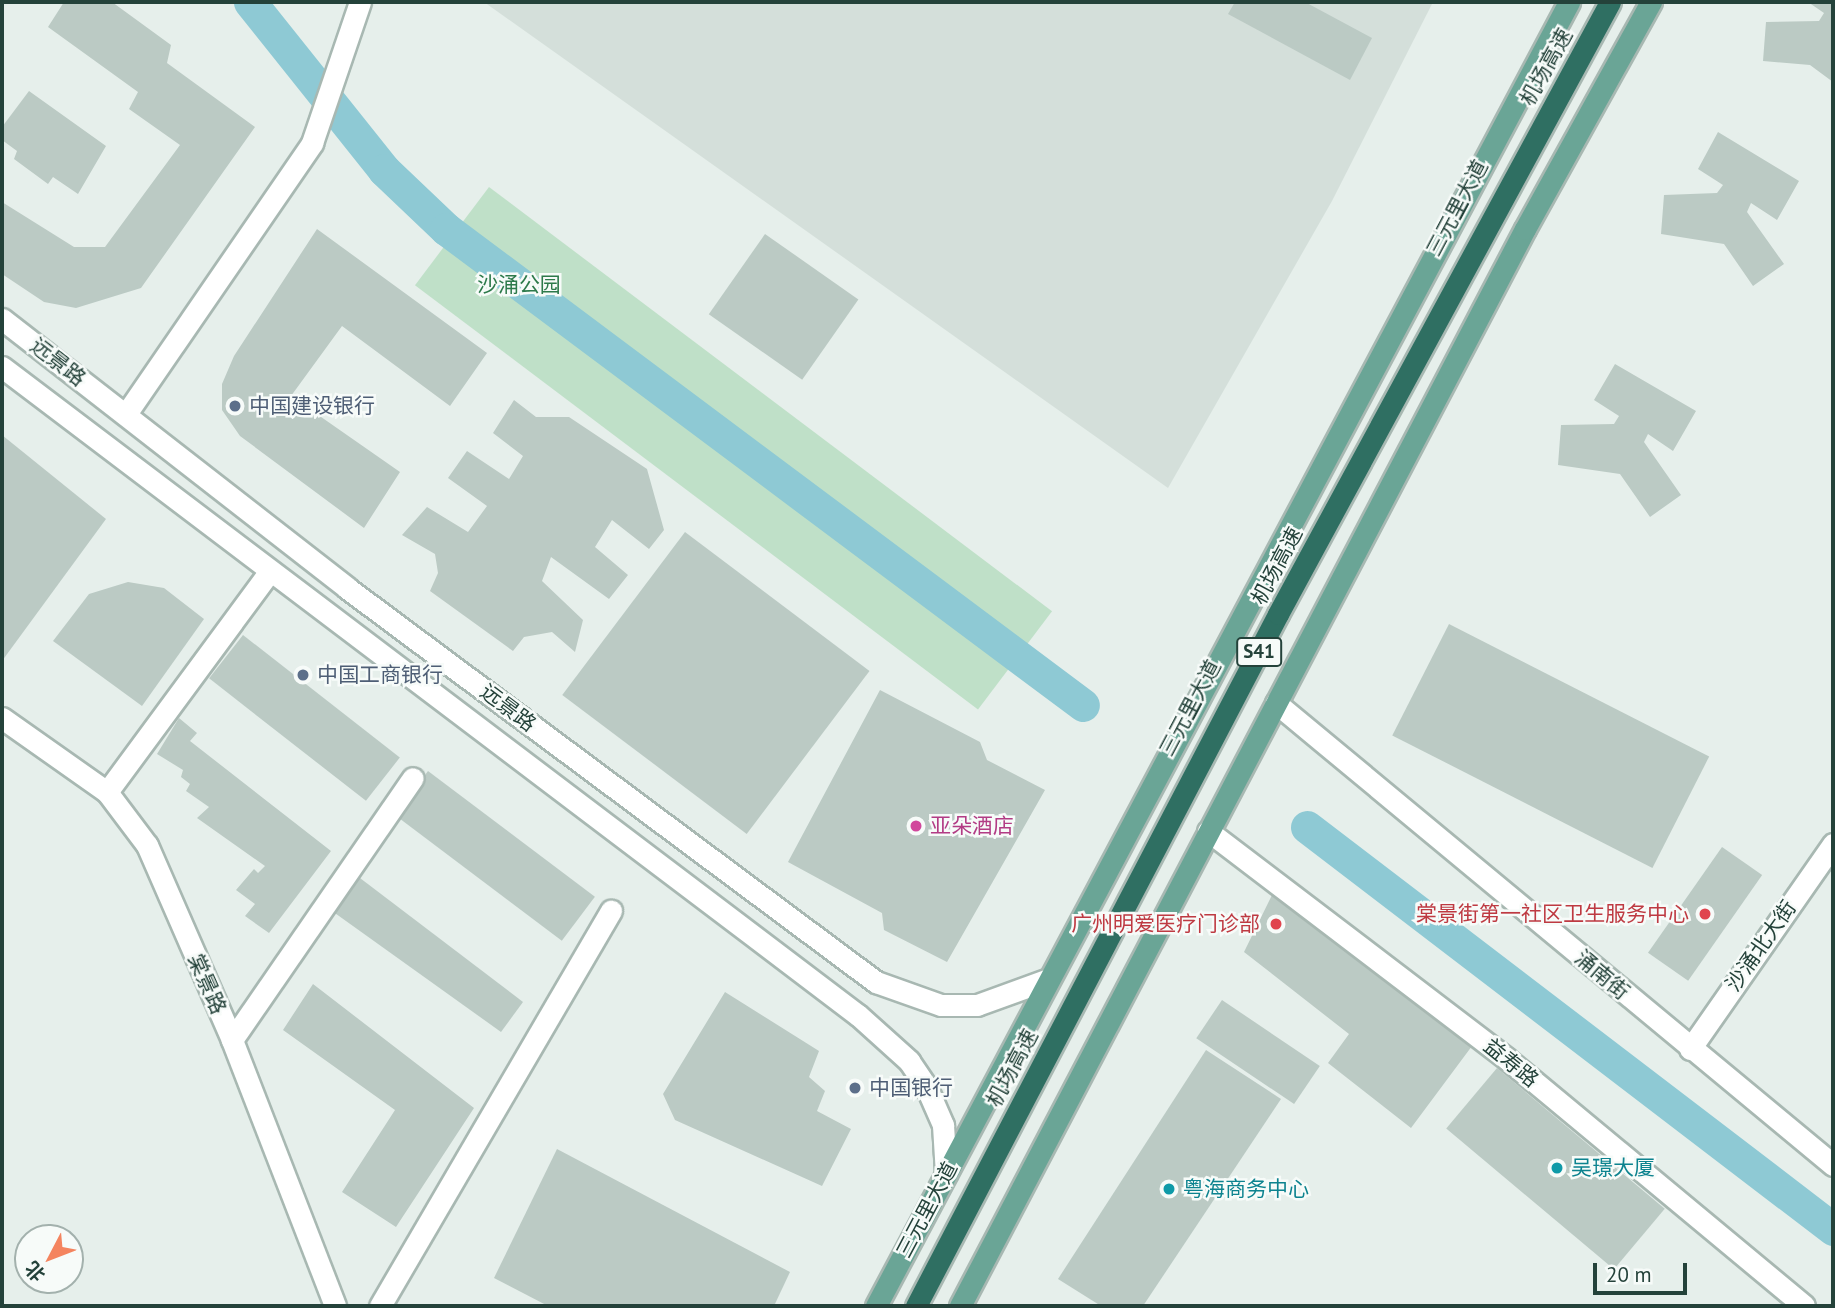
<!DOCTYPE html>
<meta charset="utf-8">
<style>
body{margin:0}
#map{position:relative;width:1835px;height:1308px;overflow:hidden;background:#e6efeb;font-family:"PT Sans","Noto Sans SC",sans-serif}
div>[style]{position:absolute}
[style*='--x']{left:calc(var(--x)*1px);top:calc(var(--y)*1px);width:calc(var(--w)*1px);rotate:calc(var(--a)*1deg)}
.built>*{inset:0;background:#d4dfda}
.green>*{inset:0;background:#bfe0c8;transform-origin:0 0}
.canal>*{height:33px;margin:-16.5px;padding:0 16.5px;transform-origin:16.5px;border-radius:16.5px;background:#8ec9d4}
.building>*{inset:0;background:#bbcac4;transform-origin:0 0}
.roads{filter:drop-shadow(2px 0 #a8b8b2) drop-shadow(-2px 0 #a8b8b2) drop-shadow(0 2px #a8b8b2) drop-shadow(0 -2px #a8b8b2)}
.minor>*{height:21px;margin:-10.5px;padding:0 10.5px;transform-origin:10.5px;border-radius:10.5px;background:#fff}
.major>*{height:21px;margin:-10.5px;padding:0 10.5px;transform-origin:10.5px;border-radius:10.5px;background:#6aa596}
.highway>*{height:21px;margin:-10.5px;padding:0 10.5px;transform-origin:10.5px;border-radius:10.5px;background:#2f6f62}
.dots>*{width:19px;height:19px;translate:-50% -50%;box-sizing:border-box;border:4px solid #f7fbf9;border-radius:50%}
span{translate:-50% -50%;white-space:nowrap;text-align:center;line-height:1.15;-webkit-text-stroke:5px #f7fbf9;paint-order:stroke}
.shield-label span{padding:2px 5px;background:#f7fbf9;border:2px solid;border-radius:5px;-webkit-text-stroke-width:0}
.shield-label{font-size:19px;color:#24423a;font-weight:700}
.street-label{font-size:21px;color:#24423a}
.park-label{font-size:21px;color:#2d7a4b}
.service-label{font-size:21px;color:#4e5e75}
.left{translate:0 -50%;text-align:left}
.hotel-label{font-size:21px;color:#b23c85}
.health-label{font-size:21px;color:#be3a42}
.right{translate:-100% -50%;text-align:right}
.culture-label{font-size:21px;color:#0d838f}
.frame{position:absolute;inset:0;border:4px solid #24423a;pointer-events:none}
.north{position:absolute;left:14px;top:1224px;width:70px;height:70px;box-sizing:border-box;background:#f7fbf9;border:2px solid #a3b1ad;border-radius:50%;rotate:228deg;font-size:19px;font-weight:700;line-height:28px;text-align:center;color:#24423a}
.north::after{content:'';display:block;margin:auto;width:24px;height:32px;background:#f4845f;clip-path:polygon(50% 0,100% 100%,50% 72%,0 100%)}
.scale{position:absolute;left:1593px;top:1263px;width:94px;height:32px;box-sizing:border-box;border:4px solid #24423a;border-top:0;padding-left:9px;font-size:21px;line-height:24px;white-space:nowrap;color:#24423a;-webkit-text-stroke:5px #f7fbf9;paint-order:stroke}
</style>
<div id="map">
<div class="built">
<i style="clip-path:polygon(484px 2px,1433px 2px,1332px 201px,1168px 488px)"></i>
</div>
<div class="green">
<i style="left:489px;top:187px;width:705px;height:123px;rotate:37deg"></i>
</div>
<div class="canal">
<i style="--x:250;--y:2;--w:215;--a:51.4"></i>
<i style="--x:384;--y:170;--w:86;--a:43.6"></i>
<i style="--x:446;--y:229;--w:795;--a:36.77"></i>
<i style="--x:1307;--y:827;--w:662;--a:37.39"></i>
</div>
<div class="building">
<i style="clip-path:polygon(64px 2px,112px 2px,171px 45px,167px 63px,255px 127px,141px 288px,76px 308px,44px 302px,2px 274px,2px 202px,74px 247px,105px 247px,180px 145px,129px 109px,138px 92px,48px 27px)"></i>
<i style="clip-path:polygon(1235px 2px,1305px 2px,1372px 38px,1350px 80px,1228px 14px)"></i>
<i style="clip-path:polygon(1808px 2px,1833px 2px,1833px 82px,1810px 65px,1763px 61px,1766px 22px,1819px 21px,1824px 13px)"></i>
<i style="clip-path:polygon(29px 91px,106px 146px,78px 194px,53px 177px,48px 184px,14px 159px,17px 151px,2px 140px,2px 127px)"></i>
<i style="clip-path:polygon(1718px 132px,1799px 181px,1777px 220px,1751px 203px,1747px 212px,1784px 264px,1753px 286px,1724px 244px,1661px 234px,1664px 195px,1717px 193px,1723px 185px,1698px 169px)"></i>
<i style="clip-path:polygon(317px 229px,487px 353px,450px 406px,342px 326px,291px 396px,400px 472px,364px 528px,240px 436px,222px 410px,222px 384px,234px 356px)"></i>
<i style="left:765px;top:234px;width:114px;height:98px;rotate:35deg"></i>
<i style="clip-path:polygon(1615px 364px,1696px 411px,1673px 451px,1648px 434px,1644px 442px,1681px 495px,1650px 517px,1620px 474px,1558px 465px,1561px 425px,1614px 424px,1619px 416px,1594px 400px)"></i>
<i style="clip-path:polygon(514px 400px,536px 417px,569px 417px,647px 469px,664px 530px,649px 549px,612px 520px,595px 547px,628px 575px,609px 599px,551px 557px,542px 581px,583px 620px,575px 652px,552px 632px,524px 637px,513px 651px,430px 591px,438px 573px,435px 554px,402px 535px,427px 507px,468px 532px,487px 506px,448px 478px,467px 451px,509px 479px,523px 456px,493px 433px)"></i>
<i style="clip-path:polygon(2px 435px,106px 519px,2px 661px)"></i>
<i style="left:685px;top:532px;width:231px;height:204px;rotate:37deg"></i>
<i style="clip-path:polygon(128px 582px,164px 588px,204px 619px,142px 706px,53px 641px,89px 594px)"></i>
<i style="left:1449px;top:624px;width:292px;height:125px;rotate:27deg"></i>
<i style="left:243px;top:635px;width:199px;height:55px;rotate:38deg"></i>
<i style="clip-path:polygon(880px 690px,980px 742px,987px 760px,1045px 790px,947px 962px,884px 930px,882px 913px,788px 862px)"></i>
<i style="clip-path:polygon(179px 718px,197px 733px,190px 741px,331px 851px,269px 933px,245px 916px,255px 904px,236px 890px,254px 869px,258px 873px,265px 866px,197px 818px,209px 807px,186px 791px,190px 784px,181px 777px,183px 770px,157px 754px)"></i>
<i style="left:428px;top:771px;width:209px;height:55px;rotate:37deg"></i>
<i style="left:1722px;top:847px;width:49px;height:129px;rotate:35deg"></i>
<i style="clip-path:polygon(356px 875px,523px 1002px,501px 1032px,332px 911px)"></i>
<i style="clip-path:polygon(1273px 893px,1472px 1046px,1411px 1128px,1328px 1063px,1349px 1034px,1244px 952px)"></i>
<i style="clip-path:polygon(313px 984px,474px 1108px,396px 1227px,342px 1192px,395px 1110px,283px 1030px)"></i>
<i style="clip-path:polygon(725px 992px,819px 1051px,809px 1077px,825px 1091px,817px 1111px,851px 1129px,822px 1186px,675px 1120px,663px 1094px)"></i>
<i style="left:1222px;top:1000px;width:118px;height:46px;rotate:34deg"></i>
<i style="clip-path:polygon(1206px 1050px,1281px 1099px,1143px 1306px,1101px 1306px,1058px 1279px)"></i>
<i style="left:1497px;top:1068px;width:219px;height:79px;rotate:40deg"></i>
<i style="clip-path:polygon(557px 1149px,790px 1272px,774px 1306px,548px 1306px,494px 1278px)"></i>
</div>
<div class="roads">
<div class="minor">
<i style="--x:2;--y:319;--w:437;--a:37.9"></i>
<i style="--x:347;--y:588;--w:660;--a:36.68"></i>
<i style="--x:876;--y:982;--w:69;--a:19.5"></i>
<i style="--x:941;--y:1005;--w:36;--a:0"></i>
<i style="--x:977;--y:1005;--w:73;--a:-19.9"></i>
<i style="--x:2;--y:367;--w:1074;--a:37.13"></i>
<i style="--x:858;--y:1015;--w:69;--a:42"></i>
<i style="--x:909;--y:1061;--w:30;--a:56"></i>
<i style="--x:926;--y:1086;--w:43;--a:66.4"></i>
<i style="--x:943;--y:1125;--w:49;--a:86.5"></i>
<i style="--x:126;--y:414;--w:329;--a:-55.5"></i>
<i style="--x:312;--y:143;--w:149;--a:-71.2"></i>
<i style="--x:1276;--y:703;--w:724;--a:39.67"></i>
<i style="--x:2;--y:718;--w:128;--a:35.2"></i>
<i style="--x:107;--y:792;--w:66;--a:53"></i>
<i style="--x:147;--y:845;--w:213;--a:66.4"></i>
<i style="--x:232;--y:1040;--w:285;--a:68.8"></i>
<i style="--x:107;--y:792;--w:273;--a:-53.6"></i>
<i style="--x:1208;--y:831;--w:376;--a:37.3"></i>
<i style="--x:1507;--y:1059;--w:386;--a:39.7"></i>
<i style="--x:232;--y:1040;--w:318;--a:-55.4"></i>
<i style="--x:1690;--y:1049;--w:250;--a:-55.1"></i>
<i style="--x:380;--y:1306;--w:458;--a:-59.7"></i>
</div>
<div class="major">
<i style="--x:876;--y:1306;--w:1477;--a:-62.01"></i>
<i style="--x:960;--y:1306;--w:1216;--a:-62.32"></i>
<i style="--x:1525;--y:229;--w:260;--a:-61"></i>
</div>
<div class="highway">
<i style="--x:916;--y:1306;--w:781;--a:-62.38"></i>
<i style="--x:1278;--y:614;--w:696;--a:-61.52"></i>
</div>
</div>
<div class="dots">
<i style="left:235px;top:406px;background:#5c6f8a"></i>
<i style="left:303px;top:675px;background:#5c6f8a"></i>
<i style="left:916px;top:826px;background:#d1479c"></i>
<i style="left:1705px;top:914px;background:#e0444e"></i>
<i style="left:1276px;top:924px;background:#e0444e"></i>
<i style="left:855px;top:1088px;background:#5c6f8a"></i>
<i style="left:1557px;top:1168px;background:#0f9aa8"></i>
<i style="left:1169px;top:1189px;background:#0f9aa8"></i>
</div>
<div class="shield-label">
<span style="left:1259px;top:652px">S41</span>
</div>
<div class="street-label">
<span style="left:1546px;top:67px;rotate:-61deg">机场高速</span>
<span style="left:1457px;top:208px;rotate:-62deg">三元里大道</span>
<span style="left:58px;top:362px;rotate:38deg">远景路</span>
<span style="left:1277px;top:566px;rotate:-62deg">机场高速</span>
<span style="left:508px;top:708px;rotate:37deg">远景路</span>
<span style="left:1190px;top:708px;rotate:-62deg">三元里大道</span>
<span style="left:1761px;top:946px;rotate:-55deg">沙涌北大街</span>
<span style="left:1602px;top:975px;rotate:40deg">涌南街</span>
<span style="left:207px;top:984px;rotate:66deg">棠景路</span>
<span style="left:1511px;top:1063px;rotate:39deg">益寿路</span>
<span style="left:1012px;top:1068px;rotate:-62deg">机场高速</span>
<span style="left:927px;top:1210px;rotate:-62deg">三元里大道</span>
</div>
<div class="park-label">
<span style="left:519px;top:285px">沙涌公园</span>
</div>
<div class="service-label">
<span class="left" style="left:249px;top:406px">中国建设银行</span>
<span class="left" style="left:317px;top:675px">中国工商银行</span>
<span class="left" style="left:869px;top:1088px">中国银行</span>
</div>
<div class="hotel-label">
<span class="left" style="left:930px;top:826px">亚朵酒店</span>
</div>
<div class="health-label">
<span class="right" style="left:1689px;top:914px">棠景街第一社区卫生服务中心</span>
<span class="right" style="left:1260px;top:924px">广州明爱医疗门诊部</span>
</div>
<div class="culture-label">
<span class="left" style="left:1571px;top:1168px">吴璟大厦</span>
<span class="left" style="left:1183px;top:1189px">粤海商务中心</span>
</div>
<div class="frame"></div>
<div class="north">北</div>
<div class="scale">20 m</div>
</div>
